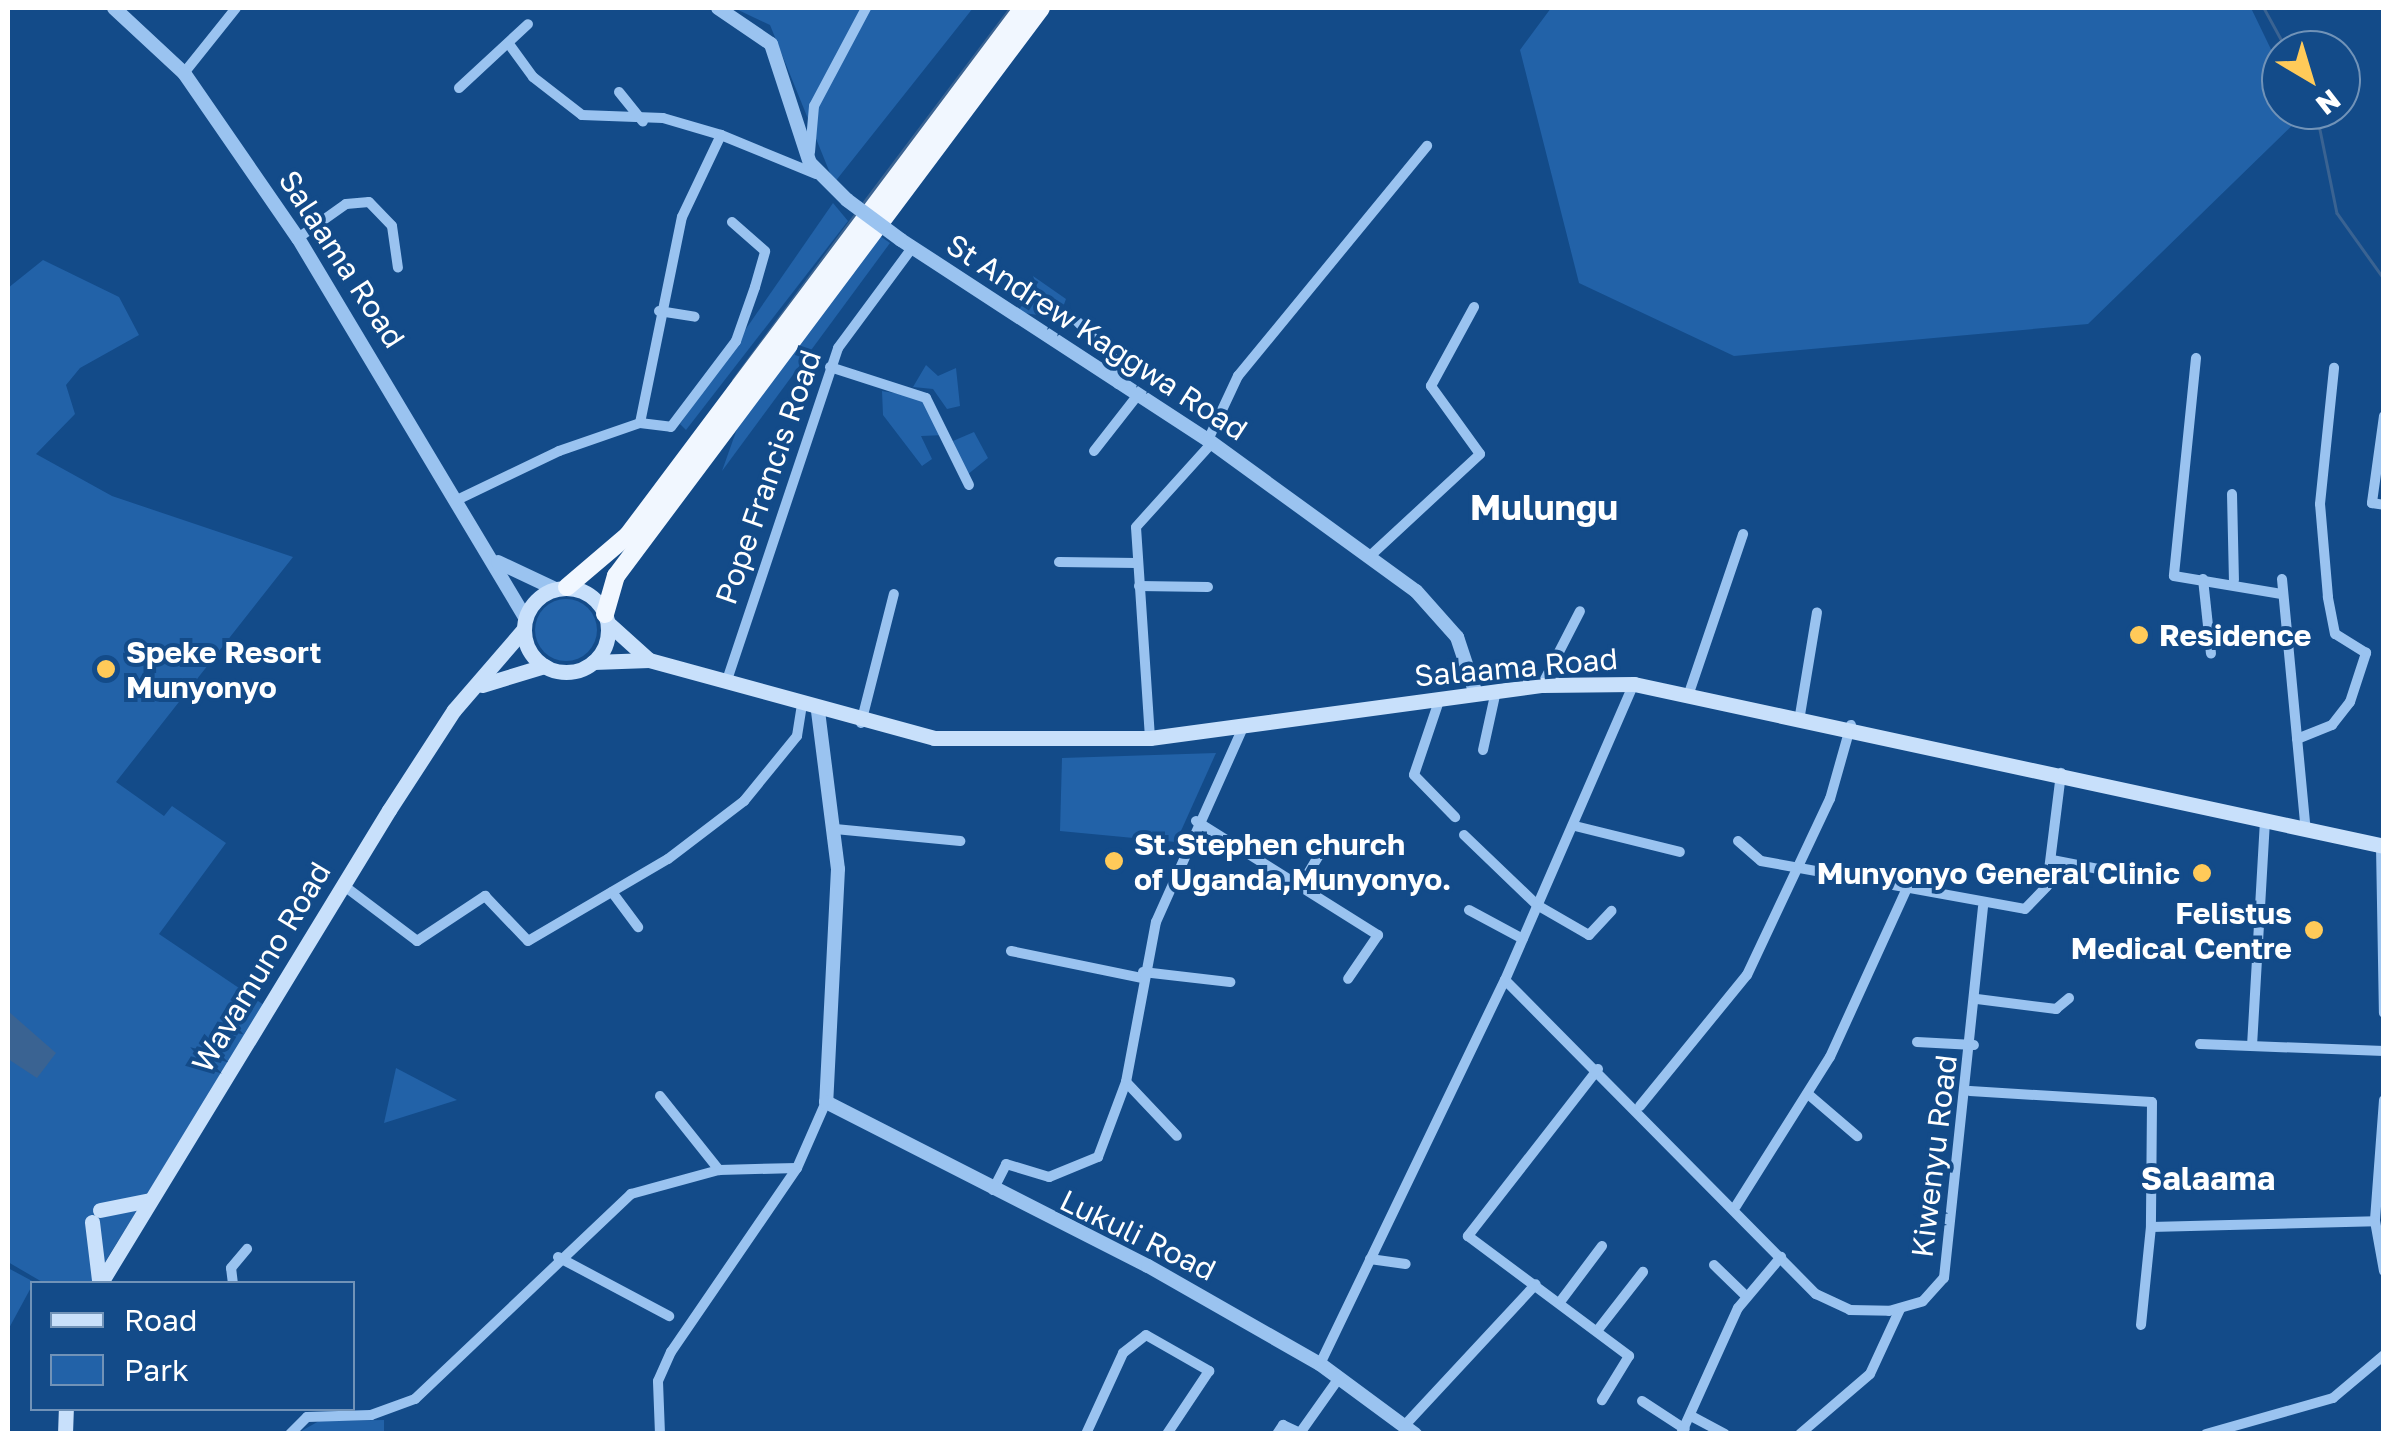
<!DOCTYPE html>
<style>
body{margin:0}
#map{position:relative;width:2391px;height:1441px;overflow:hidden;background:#134b89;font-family:"Golos Text",sans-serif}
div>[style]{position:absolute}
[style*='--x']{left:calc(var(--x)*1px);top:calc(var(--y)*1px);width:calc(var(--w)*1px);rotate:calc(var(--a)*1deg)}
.green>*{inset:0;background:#2262a8}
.round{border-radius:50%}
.water>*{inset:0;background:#3a6392}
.stream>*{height:2.5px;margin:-1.25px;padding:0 1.25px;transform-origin:1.25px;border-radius:1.25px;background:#3a6392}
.minor>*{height:10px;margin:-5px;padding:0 5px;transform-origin:5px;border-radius:5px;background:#9ac3f0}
.tertiary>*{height:14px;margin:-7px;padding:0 7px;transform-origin:7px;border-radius:7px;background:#9ac3f0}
.secondary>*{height:15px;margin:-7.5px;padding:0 7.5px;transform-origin:7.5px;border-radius:7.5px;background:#c8e0fb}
.secondary>.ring{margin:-7.5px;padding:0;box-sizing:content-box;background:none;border:15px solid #c8e0fb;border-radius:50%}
.trunk>*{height:18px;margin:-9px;padding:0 9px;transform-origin:9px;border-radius:9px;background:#f1f7ff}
.tertiary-bridge>*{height:14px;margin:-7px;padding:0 7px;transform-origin:7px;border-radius:7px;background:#9ac3f0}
.dots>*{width:28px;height:28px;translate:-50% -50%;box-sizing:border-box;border:5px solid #134b89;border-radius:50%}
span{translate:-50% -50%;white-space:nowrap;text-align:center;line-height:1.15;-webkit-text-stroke:8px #134b89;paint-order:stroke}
.street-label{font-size:30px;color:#fff}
.poi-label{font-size:30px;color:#fff;font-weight:700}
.left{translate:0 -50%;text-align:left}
.right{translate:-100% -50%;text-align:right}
.neighbourhood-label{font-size:32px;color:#fff;font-weight:700}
.quarter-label{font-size:35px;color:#fff;font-weight:700}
.frame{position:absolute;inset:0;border:10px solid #fff;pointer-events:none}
.legend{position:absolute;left:30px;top:1281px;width:325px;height:130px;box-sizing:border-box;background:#134b89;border:2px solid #7193b8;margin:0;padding:12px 18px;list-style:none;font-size:30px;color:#fff}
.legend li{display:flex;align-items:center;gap:20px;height:50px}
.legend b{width:50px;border:2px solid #7193b8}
.north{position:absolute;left:2261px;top:30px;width:100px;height:100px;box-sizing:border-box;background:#134b89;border:2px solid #7193b8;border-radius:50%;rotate:142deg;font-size:28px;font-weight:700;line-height:40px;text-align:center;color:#fff}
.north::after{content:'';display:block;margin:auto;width:35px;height:45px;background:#ffca59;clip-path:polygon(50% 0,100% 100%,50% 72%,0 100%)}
</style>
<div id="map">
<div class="green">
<i style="clip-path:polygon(734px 8px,973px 8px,834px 183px,770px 25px)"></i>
<i style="clip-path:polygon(1551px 8px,2251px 8px,2281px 70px,2281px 110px,2302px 116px,2088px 324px,1734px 356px,1579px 283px,1520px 50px)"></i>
<i style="clip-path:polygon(833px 203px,848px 221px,686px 430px,680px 424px)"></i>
<i style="clip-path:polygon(880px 236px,890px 243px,722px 471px,738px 426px)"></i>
<i style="clip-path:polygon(43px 260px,119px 297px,139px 335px,80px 368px,66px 385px,75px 414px,36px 454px,112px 496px,293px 557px,116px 782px,164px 816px,172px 806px,226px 843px,159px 934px,264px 1005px,92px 1283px,44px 1283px,8px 1262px,8px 288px)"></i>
<i style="clip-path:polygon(1033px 276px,1066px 299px,1059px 318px,1017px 312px,1037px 287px)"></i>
<i style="clip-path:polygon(926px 365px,938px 376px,956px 368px,960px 406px,947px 409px,933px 389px,913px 387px)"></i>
<i style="clip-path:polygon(882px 391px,926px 398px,945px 435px,921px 436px,932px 459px,922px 466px,883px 415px)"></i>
<i style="clip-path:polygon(974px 432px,988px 458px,967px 475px,953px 441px)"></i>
<i class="round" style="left:535px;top:599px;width:62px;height:62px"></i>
<i style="clip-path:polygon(1216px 753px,1176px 842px,1060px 831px,1062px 758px)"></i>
<i style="clip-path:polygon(396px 1068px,457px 1100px,384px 1123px)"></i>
<i style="clip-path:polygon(8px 1268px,34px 1282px,8px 1330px)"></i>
<i style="clip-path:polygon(384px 1420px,384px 1433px,296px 1434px,319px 1421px)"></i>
</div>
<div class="water">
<i style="clip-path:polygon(8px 1011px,56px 1053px,37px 1078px,8px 1059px)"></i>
</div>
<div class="stream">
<i style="--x:2264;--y:8;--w:48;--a:61.3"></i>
<i style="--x:2316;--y:110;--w:105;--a:78.5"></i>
<i style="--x:2337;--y:213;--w:81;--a:54.5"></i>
<i style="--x:864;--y:202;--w:243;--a:-53"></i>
<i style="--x:733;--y:380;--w:207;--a:-53.6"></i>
</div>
<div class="minor">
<i style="--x:509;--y:44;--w:41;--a:54"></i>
<i style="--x:533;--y:77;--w:62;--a:37.8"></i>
<i style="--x:582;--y:115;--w:81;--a:2.1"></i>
<i style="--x:663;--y:118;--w:60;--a:16.3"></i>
<i style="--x:184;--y:73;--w:83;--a:-51.3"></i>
<i style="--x:459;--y:88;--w:94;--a:-42.8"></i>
<i style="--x:619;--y:92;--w:38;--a:51"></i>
<i style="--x:810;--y:152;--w:46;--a:-85"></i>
<i style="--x:814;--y:106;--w:111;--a:-62"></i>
<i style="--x:298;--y:238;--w:59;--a:-35.3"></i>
<i style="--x:346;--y:204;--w:23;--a:-5"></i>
<i style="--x:369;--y:202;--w:33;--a:46"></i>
<i style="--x:392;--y:226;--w:42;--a:81.9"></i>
<i style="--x:659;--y:311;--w:36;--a:9"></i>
<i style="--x:1073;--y:317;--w:66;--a:45.6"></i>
<i style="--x:1119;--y:364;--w:20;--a:93"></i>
<i style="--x:2196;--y:358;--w:219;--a:95.8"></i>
<i style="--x:2174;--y:576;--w:109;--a:9.5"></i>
<i style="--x:830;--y:367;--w:101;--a:17.9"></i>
<i style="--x:926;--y:398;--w:97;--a:63.7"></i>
<i style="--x:2384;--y:416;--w:88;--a:97.9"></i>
<i style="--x:2372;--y:503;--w:12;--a:9"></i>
<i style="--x:640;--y:423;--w:210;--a:-78.5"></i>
<i style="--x:682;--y:217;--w:91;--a:-64.6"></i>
<i style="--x:721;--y:135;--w:103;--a:22.3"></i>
<i style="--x:1208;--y:440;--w:71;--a:-64.9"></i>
<i style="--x:1238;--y:376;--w:298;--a:-50.6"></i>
<i style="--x:1094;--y:451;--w:70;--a:-52"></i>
<i style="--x:2232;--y:494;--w:86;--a:88.7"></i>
<i style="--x:459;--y:499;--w:111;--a:-25.6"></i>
<i style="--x:559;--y:451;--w:86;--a:-19.1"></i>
<i style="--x:640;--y:423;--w:31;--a:7"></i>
<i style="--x:671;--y:427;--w:108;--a:-52.9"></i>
<i style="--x:736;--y:341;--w:57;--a:-70.6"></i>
<i style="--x:755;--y:287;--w:37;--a:-74"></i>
<i style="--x:765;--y:251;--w:44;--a:-138.7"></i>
<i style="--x:1370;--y:556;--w:150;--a:-42.8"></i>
<i style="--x:1480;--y:454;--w:84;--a:-125.8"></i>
<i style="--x:1431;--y:386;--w:90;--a:-61.4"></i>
<i style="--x:1059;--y:562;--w:78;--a:0.7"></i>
<i style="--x:2203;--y:579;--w:75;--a:83.9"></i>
<i style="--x:2282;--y:579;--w:253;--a:84.6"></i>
<i style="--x:1139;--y:586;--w:69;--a:0.8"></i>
<i style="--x:726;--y:683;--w:353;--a:-71.5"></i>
<i style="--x:838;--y:348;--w:124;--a:-53.5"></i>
<i style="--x:1542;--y:685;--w:83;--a:-62.8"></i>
<i style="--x:1689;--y:693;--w:168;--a:-71.2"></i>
<i style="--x:1440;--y:698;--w:81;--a:108.7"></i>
<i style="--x:1414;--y:775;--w:59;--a:45.7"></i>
<i style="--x:1800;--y:715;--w:104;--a:-80.6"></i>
<i style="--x:861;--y:723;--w:133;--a:-75.7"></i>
<i style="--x:1150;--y:738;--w:211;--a:-93.8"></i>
<i style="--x:1136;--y:527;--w:113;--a:-47.9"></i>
<i style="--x:2297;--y:739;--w:38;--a:-22"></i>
<i style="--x:2332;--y:725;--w:29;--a:-52"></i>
<i style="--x:2350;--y:702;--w:52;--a:-71.9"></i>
<i style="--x:2366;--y:653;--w:36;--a:-148"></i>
<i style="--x:2335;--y:634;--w:38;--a:-101"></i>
<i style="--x:2328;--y:597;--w:93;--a:-94.9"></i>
<i style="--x:2320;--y:504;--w:137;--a:-84.1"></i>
<i style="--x:1483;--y:750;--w:60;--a:-77.6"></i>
<i style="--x:1196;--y:821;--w:215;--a:32.1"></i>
<i style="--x:1378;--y:935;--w:53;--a:124.3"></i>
<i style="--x:1575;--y:826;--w:108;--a:13.9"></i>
<i style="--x:835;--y:829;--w:126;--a:5.5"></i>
<i style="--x:1464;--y:835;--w:101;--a:43.8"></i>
<i style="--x:1537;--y:905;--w:60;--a:30"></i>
<i style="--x:1589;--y:935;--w:33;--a:-47"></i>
<i style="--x:1738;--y:841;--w:30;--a:41"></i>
<i style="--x:1761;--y:861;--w:268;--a:10.3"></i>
<i style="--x:2025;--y:909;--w:32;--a:-46"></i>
<i style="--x:2047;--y:886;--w:114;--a:-82.9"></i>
<i style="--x:2381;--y:846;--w:167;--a:89"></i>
<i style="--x:2052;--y:860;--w:85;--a:10.9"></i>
<i style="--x:343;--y:885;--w:93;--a:37.1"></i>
<i style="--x:417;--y:941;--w:82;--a:-33.5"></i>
<i style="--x:485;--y:896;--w:62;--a:46.3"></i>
<i style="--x:528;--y:941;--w:162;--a:-30.4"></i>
<i style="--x:668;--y:859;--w:96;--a:-37.3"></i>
<i style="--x:744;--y:801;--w:84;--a:-50.8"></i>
<i style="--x:797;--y:736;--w:30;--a:-81"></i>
<i style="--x:1300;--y:887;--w:49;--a:-59.2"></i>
<i style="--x:612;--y:892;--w:44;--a:53.4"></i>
<i style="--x:1469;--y:910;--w:61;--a:28.2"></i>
<i style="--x:1011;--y:951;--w:133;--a:11.7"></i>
<i style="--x:1143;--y:972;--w:88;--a:6.6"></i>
<i style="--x:1505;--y:980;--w:442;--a:45.3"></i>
<i style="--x:1816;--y:1294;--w:38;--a:25"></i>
<i style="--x:1850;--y:1310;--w:39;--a:1"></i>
<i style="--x:1889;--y:1311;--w:35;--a:-16"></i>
<i style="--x:1923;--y:1301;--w:31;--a:-48"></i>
<i style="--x:1944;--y:1278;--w:373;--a:-84"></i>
<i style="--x:1977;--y:999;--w:80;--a:7.2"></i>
<i style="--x:2056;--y:1009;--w:17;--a:-40"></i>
<i style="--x:1917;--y:1042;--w:57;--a:3"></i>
<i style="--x:2200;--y:1044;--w:184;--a:2.2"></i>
<i style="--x:2252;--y:1046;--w:224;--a:-86.7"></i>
<i style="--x:1598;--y:1069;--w:212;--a:127.9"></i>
<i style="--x:1468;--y:1236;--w:201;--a:36.7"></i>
<i style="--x:1629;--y:1356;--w:52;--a:121.5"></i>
<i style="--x:1126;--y:1082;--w:74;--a:46.6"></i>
<i style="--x:1970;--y:1091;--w:182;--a:3.5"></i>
<i style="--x:2152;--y:1102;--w:125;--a:90.5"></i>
<i style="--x:1808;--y:1094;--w:65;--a:40.6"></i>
<i style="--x:660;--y:1096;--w:95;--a:51.4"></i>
<i style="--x:2384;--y:1100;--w:121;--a:94.3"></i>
<i style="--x:2375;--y:1221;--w:51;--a:79.8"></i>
<i style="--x:1640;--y:1106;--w:169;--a:-50.8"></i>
<i style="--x:1747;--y:975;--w:195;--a:-64.8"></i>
<i style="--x:1830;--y:799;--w:77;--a:-74.2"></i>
<i style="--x:993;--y:1190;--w:29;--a:-63"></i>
<i style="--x:1006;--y:1164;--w:45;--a:16.8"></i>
<i style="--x:1049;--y:1177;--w:53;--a:-22.2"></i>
<i style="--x:1098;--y:1157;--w:80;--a:-69.5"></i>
<i style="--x:1126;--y:1082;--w:163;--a:-79.4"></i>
<i style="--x:1156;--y:922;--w:216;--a:-65.9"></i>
<i style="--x:1736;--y:1206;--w:176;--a:-57.8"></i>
<i style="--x:1830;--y:1057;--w:183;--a:-65.5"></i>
<i style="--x:558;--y:1257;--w:126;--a:28"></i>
<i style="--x:1370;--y:1259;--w:36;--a:8"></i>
<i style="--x:1714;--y:1265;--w:45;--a:44.1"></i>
<i style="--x:233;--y:1284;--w:16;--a:-97"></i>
<i style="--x:231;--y:1268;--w:25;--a:-50"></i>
<i style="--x:1560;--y:1302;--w:70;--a:-53.1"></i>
<i style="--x:2141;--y:1325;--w:99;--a:-84.2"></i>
<i style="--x:2151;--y:1227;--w:224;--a:-1.5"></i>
<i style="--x:1597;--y:1331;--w:75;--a:-52.1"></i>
<i style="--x:1320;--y:1364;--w:426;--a:-64.3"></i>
<i style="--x:1505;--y:980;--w:323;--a:-66.5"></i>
<i style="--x:1642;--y:1401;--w:51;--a:33.1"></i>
<i style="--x:1693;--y:1417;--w:36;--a:28"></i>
<i style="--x:1405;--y:1425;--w:192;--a:-47.1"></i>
<i style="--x:290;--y:1434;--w:24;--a:-45"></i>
<i style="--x:307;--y:1417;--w:64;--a:-1.8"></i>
<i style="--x:371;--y:1415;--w:47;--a:-20"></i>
<i style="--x:415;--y:1399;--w:298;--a:-43.5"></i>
<i style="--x:631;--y:1194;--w:91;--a:-15.3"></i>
<i style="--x:719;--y:1170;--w:78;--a:-1.5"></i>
<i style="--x:660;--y:1434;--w:53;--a:-92.2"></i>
<i style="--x:658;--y:1381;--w:32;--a:-66"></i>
<i style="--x:671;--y:1352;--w:223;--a:-55.6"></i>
<i style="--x:797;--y:1168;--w:72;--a:-66.3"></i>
<i style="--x:1086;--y:1434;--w:89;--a:-65.4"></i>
<i style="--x:1123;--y:1353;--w:29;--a:-38"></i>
<i style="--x:1146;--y:1335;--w:73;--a:29.7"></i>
<i style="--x:1209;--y:1371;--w:76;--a:123.7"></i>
<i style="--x:1277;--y:1434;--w:11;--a:-56"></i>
<i style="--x:1283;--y:1425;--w:19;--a:25"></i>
<i style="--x:1300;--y:1433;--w:67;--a:-54.7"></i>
<i style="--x:1681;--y:1434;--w:138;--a:-65.7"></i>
<i style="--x:1738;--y:1308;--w:67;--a:-49.9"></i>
<i style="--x:1800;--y:1434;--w:92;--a:-40.6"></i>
<i style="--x:1870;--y:1374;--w:72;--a:-65.2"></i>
<i style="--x:2206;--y:1434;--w:132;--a:-15.8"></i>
<i style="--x:2333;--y:1398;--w:67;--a:-40.1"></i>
</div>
<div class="tertiary">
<i style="--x:114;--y:8;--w:96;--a:42.9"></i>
<i style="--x:184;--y:73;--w:201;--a:55.4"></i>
<i style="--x:298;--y:238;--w:443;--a:59.1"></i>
<i style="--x:718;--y:8;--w:64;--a:34.2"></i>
<i style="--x:771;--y:44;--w:125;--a:71.9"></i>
<i style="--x:810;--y:163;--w:52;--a:45"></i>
<i style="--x:901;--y:240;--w:366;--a:33.1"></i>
<i style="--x:1208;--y:440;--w:257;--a:36"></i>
<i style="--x:1416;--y:591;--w:62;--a:48.3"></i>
<i style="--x:1457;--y:637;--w:60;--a:71.6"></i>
<i style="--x:498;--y:562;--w:63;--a:25.3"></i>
<i style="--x:818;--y:711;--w:159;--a:82.8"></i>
<i style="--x:838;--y:869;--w:233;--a:92.9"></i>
<i style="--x:826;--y:1102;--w:361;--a:27"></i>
<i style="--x:1148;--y:1266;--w:198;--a:29.7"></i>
<i style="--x:1320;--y:1364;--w:118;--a:36.4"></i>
</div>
<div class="secondary">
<i class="ring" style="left:524px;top:588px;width:69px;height:69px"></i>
<i style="--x:608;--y:623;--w:55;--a:42.1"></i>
<i style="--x:649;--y:660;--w:295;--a:15.3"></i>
<i style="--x:934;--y:738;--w:216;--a:0"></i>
<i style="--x:1150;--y:738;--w:396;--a:-7.7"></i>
<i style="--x:1542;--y:685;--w:92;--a:-0.6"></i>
<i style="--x:1634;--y:684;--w:767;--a:12.19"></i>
<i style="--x:593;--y:662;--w:56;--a:-2"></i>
<i style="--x:482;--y:685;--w:65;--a:-17"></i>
<i style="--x:100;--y:1210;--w:51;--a:-11.3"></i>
<i style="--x:92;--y:1222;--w:58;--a:83.1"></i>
<i style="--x:100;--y:1284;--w:555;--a:-58.63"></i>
<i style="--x:389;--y:810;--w:119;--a:-57"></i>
<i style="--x:454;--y:710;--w:106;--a:-49.2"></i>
<i style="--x:65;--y:1434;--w:26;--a:-88"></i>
</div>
<div class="trunk">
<i style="--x:567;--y:587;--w:80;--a:-40.4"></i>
<i style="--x:628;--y:535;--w:659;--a:-53.15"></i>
<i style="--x:605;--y:614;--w:40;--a:-74"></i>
<i style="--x:616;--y:576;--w:709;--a:-53.19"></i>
</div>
<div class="tertiary-bridge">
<i style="--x:847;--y:200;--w:67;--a:36.5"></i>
</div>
<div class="dots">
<i style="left:2139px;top:635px;background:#ffca59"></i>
<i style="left:106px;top:669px;background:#ffca59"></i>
<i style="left:1114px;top:861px;background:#ffca59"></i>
<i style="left:2202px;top:873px;background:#ffca59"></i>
<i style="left:2314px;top:930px;background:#ffca59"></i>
</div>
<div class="street-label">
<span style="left:342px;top:259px;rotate:57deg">Salaama Road</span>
<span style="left:1097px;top:337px;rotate:33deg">St Andrew Kaggwa Road</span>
<span style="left:768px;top:477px;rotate:-71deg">Pope Francis Road</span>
<span style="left:1516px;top:667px;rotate:-5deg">Salaama Road</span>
<span style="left:261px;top:967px;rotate:-59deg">Wavamuno Road</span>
<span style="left:1934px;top:1156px;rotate:-83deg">Kiwenyu Road</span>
<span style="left:1138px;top:1235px;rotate:26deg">Lukuli Road</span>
</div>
<div class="poi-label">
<span class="left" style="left:2159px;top:635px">Residence</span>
<span class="left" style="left:126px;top:669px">Speke Resort<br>Munyonyo</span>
<span class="left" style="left:1134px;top:861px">St.Stephen church<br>of Uganda,Munyonyo.</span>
<span class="right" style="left:2180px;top:873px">Munyonyo General Clinic</span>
<span class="right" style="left:2292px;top:930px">Felistus<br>Medical Centre</span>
</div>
<div class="neighbourhood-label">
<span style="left:2208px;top:1178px">Salaama</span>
</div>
<div class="quarter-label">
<span style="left:1544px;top:507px">Mulungu</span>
</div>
<div class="frame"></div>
<ul class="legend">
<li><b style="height:12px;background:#c8e0fb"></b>Road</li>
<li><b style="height:28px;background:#2262a8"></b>Park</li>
</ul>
<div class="north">N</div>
</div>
